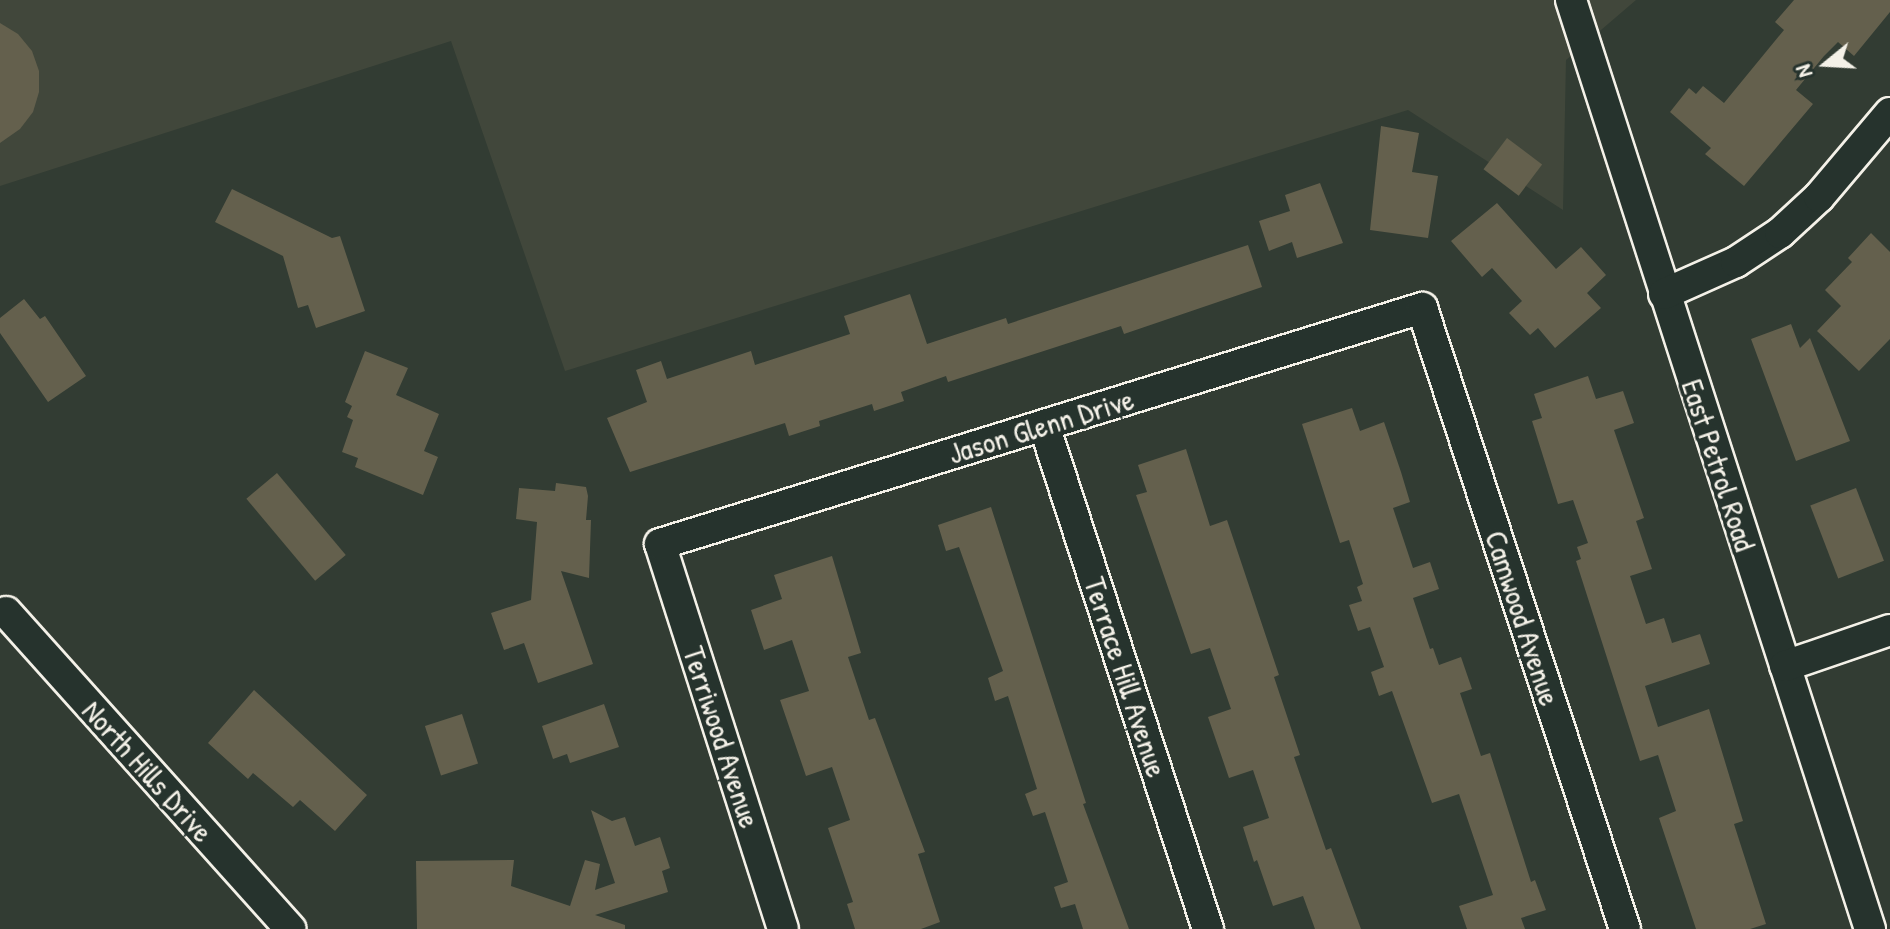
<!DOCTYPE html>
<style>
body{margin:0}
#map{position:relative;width:1890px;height:929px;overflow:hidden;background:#323c33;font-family:"Patrick Hand",sans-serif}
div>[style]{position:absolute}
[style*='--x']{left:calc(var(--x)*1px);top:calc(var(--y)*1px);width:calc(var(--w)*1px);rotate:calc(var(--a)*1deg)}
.built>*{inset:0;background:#41473b}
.building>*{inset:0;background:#64604d;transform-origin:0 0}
.roads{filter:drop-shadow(2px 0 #f4f1e8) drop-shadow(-2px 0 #f4f1e8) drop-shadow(0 2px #f4f1e8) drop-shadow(0 -2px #f4f1e8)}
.street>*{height:30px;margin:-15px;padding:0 15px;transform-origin:15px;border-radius:15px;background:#26332d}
span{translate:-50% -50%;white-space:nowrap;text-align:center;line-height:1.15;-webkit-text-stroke:7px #26332d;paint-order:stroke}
.street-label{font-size:30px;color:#f4f1e8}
.north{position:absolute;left:1786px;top:24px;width:80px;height:80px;-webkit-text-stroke:6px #26332d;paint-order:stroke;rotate:252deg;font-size:22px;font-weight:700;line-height:32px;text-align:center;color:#f4f1e8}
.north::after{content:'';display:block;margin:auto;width:28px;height:36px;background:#f4f1e8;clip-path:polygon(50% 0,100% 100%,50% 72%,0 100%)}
</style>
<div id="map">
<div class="built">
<i style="clip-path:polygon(0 0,1636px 0,1566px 60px,1563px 210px,1408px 110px,565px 371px,451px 41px,0 186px)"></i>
</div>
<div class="building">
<i style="clip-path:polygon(1794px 0,1890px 0,1890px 12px,1854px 56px,1838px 42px,1824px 56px,1796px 90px,1813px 104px,1744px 186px,1705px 154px,1711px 148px,1670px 112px,1689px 88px,1696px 94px,1703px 86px,1724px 103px,1784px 30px,1775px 22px)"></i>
<i style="clip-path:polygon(0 23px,18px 34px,32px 51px,39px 71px,39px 92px,33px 112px,20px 129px,0 143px)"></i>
<i style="clip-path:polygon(1381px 126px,1419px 133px,1412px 172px,1438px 176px,1428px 238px,1370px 230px)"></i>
<i style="left:1507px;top:138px;width:44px;height:39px;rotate:37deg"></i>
<i style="clip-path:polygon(1320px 183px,1343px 243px,1297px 258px,1292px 242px,1269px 251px,1259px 221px,1290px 211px,1285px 195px)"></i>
<i style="clip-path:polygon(232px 189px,332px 238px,340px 236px,365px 311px,316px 328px,308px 305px,298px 308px,283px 256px,215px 222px)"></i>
<i style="clip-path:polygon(1497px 203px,1556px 269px,1581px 247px,1606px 275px,1587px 293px,1601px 308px,1555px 348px,1538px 328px,1530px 335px,1509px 313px,1522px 301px,1492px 268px,1482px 277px,1451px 241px)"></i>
<i style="clip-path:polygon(1871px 233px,1890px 252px,1890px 339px,1859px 371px,1817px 331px,1841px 306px,1825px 290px,1852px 262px,1848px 258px)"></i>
<i style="clip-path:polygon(1248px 245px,1262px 287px,1124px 334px,1121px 326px,948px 382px,946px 376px,901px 392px,904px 401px,874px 411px,872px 404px,819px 421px,820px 426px,789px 436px,785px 423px,630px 472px,607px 418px,647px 402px,636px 370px,661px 361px,667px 379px,751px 351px,755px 365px,850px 334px,844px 316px,910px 294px,927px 344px,1006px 318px,1008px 324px)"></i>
<i style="clip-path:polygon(24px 299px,40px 319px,45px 316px,86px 376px,48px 402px,0 333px,0 318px)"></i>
<i style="clip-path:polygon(1791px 324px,1800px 348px,1810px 338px,1850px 441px,1796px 461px,1751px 339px)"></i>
<i style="clip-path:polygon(365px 351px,408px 368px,396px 395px,439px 414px,424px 451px,438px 457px,423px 495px,355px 467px,358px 458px,342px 452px,353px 420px,347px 417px,352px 406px,345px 402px)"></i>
<i style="clip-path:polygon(1588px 376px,1596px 399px,1623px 391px,1634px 423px,1614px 430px,1644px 518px,1636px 521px,1652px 569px,1630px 576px,1646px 624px,1664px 618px,1672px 643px,1700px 634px,1710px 664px,1645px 686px,1658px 727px,1709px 709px,1743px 821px,1734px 824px,1766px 924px,1750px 929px,1696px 929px,1659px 818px,1676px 811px,1658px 755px,1640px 761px,1576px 561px,1581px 559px,1577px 547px,1588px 543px,1573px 500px,1558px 504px,1532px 421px,1542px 418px,1534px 394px)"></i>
<i style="clip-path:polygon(1352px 408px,1360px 431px,1384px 422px,1401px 472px,1410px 502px,1393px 508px,1413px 568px,1430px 562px,1439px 589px,1413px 598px,1430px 649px,1433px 648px,1439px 665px,1461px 657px,1472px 689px,1460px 693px,1481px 756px,1490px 753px,1531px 882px,1535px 880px,1546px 910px,1521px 918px,1525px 929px,1467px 929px,1459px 906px,1493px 895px,1459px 794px,1432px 803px,1392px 691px,1379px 696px,1371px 672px,1384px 667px,1370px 627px,1358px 631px,1349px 605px,1362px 601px,1357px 587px,1363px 584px,1349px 540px,1340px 543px,1302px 424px)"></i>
<i style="clip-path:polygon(1186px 449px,1210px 526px,1227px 520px,1279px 675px,1274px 677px,1300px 755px,1294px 757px,1326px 850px,1331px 848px,1361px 929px,1315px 929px,1303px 896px,1273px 906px,1257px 860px,1254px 862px,1243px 827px,1269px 818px,1253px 770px,1229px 778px,1208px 717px,1231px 709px,1210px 648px,1191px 654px,1136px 495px,1147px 492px,1138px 465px)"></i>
<i style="left:277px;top:473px;width:107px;height:40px;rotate:50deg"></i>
<i style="clip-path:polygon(556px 483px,586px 487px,588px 496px,586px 520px,591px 520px,589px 578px,561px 571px,593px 664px,538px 683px,524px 643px,504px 650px,491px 613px,531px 600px,537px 522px,516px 519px,519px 488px,555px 491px)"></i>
<i style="left:1856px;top:488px;width:78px;height:49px;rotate:69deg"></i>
<i style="clip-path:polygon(991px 507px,1086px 803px,1083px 804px,1129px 929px,1083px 929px,1075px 904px,1061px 908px,1054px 887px,1068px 882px,1045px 812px,1033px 816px,1025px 794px,1037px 789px,1008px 696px,995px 701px,988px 678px,1003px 671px,959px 547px,946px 551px,938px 525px)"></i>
<i style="clip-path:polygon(832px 556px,861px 653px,848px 657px,869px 720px,875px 718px,925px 852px,918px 854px,940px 922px,921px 929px,855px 929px,847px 904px,853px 902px,828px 828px,850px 820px,832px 767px,806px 776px,780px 700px,809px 691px,792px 640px,764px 650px,751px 610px,782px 599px,774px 575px)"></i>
<i style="clip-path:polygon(254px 690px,367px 795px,335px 831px,300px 800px,293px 807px,253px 773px,248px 779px,208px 743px)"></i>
<i style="clip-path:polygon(604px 704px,619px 747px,570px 763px,567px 754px,553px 759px,542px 726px)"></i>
<i style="left:462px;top:714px;width:52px;height:39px;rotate:72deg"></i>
<i style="clip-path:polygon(591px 810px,612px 821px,625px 817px,635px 846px,660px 837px,670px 868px,662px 871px,668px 892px,595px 915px,625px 925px,625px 929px,417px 929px,416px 861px,514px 860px,511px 886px,570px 906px,585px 860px,600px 864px,595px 890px,615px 883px)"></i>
</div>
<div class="roads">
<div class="street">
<i style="--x:1571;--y:0;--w:976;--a:72.16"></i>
<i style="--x:1664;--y:294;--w:79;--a:-24"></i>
<i style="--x:1736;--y:262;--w:53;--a:-33.4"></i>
<i style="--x:1780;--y:233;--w:53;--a:-42.7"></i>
<i style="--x:1819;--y:197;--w:110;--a:-49.8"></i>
<i style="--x:1044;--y:425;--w:530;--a:71.98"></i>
<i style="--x:6;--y:612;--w:426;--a:48.1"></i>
<i style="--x:1785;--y:666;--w:111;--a:-18.9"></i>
<i style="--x:783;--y:929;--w:404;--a:-107.7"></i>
<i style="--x:660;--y:544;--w:798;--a:-17.21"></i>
<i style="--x:1422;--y:308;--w:653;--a:71.9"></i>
</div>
</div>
<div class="street-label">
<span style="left:1041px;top:426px;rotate:-17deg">Jason Glenn Drive</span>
<span style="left:1719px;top:465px;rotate:72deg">East Petrol Road</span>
<span style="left:1523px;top:618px;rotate:72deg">Camwood Avenue</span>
<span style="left:1126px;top:677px;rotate:72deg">Terrace Hill Avenue</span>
<span style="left:722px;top:737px;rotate:72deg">Terriwood Avenue</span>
<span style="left:148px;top:771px;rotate:48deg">North Hills Drive</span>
</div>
<div class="north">N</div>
</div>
